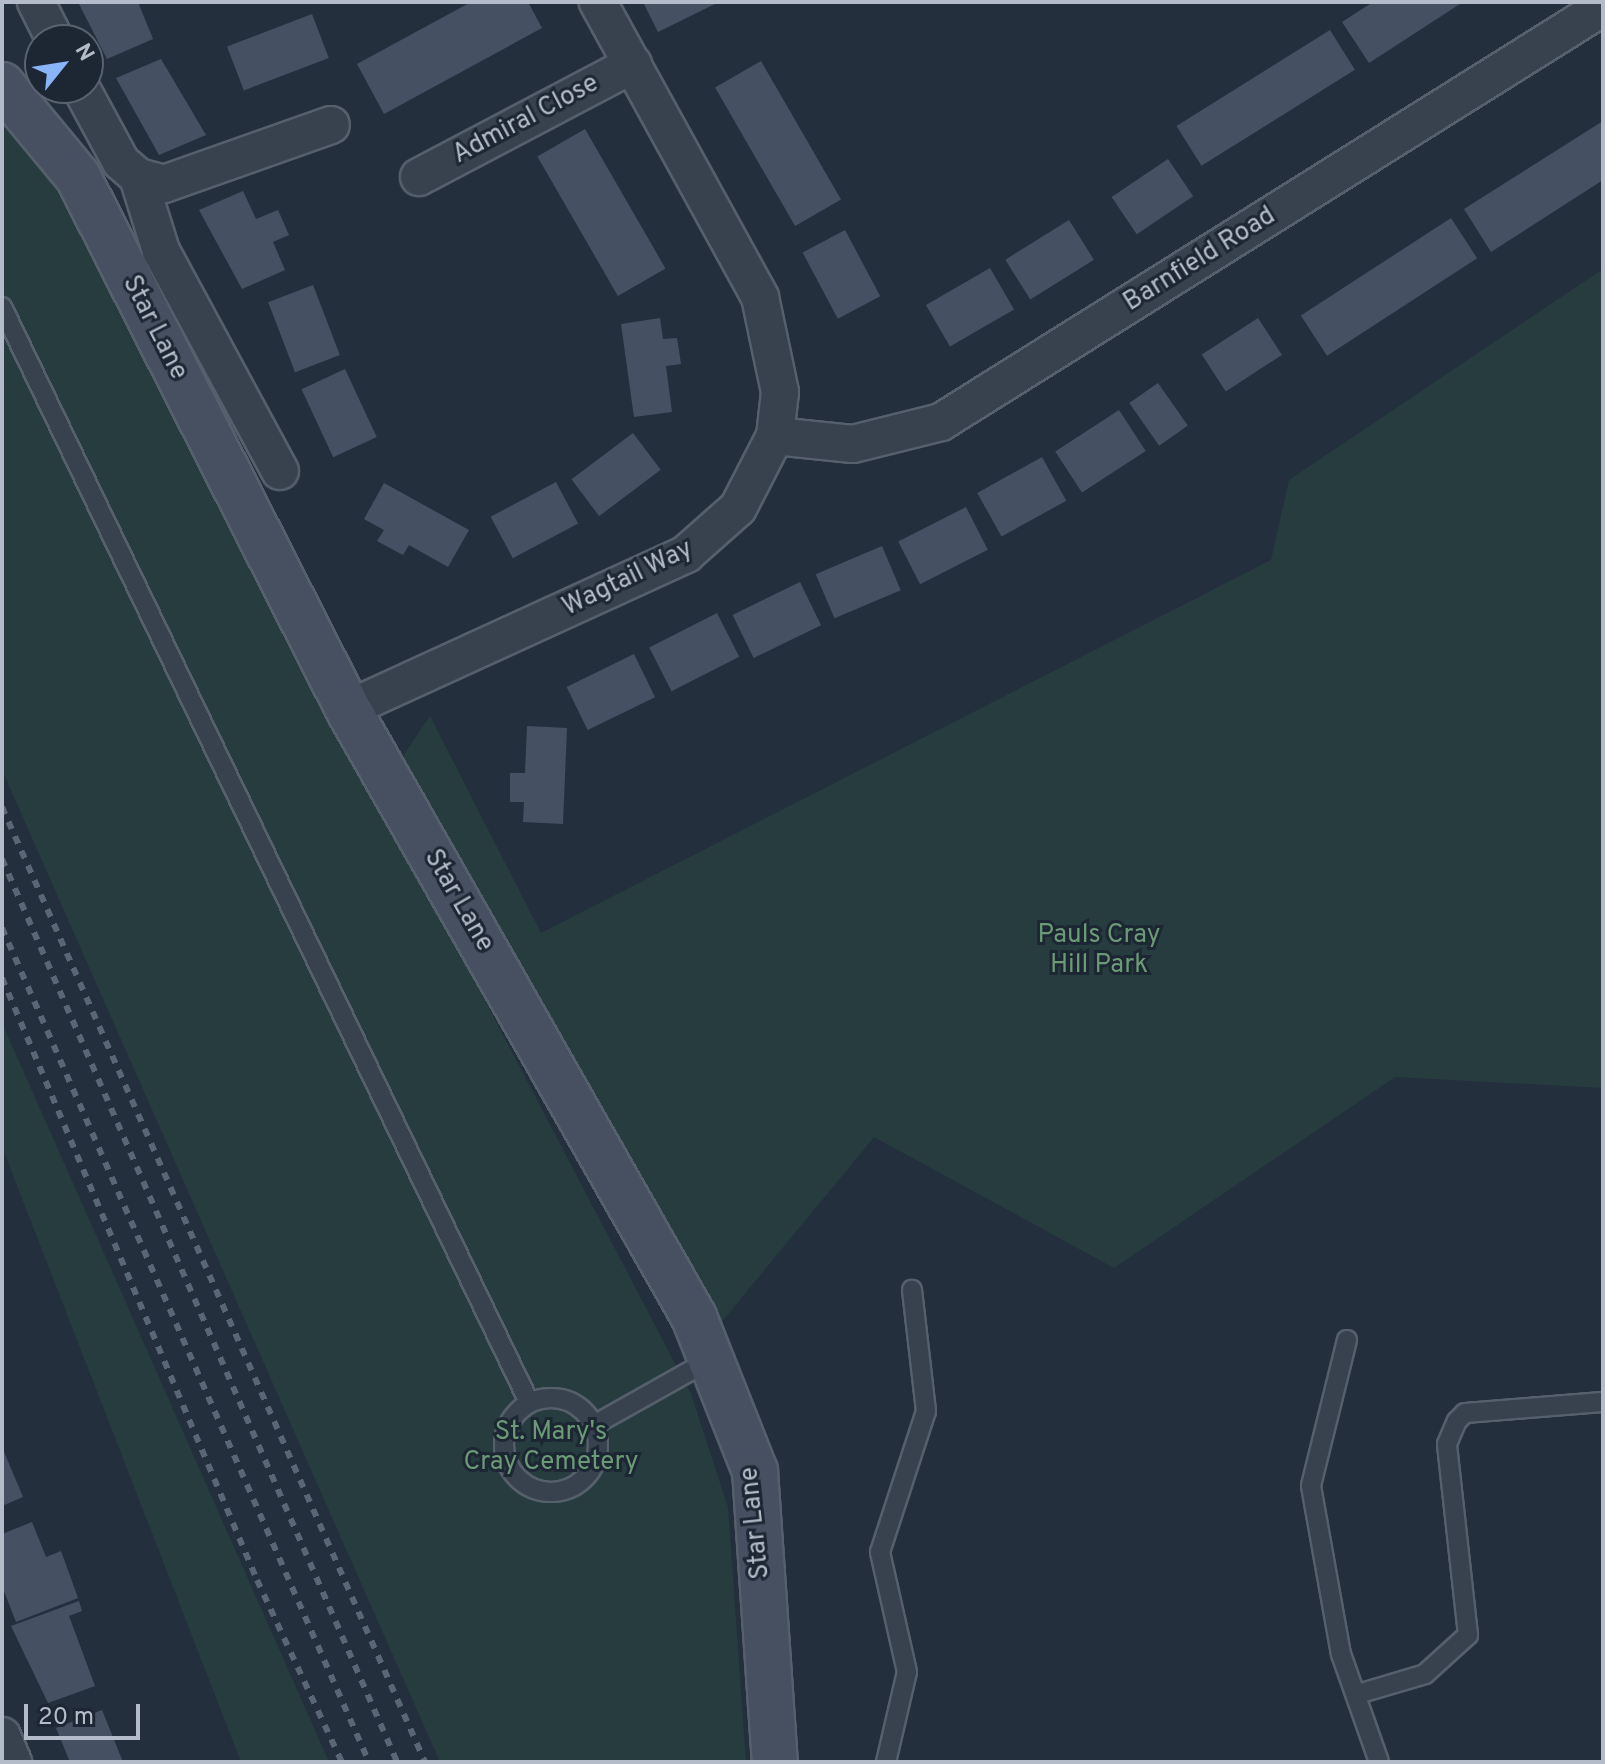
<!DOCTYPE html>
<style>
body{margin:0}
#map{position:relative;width:1605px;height:1764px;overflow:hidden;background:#242f3e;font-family:Overpass,sans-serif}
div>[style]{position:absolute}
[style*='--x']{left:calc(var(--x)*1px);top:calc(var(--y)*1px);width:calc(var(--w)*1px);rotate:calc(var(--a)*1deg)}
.green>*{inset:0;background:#263c3f}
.building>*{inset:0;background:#455162;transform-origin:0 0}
.roads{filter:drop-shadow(2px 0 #565f6c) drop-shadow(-2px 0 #565f6c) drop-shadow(0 2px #565f6c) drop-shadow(0 -2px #565f6c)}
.lane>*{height:18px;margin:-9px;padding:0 9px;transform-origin:9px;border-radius:9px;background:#38414e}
.lane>.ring{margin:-9px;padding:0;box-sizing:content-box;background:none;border:18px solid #38414e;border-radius:50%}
.street>*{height:36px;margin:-18px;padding:0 18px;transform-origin:18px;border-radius:18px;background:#38414e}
.secondary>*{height:44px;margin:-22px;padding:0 22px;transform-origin:22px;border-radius:22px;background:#465061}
.rail>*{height:6px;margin-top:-3px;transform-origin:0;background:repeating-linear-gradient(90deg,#5a6575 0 8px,transparent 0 16px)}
span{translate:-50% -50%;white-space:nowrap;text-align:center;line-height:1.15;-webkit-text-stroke:6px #1d2633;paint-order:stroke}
.street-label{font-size:26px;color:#b4bcc9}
.park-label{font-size:26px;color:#6b9a76}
.frame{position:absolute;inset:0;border:4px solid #b4bcc9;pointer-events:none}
.north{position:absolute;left:24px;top:24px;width:80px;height:80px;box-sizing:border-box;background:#1d2633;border:2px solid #59626f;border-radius:50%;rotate:60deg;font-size:22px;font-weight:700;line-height:32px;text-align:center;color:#b4bcc9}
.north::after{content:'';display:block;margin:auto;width:28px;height:36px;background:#8ab4f8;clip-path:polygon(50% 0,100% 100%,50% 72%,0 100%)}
.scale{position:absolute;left:24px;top:1704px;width:116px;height:36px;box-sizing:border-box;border:4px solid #b4bcc9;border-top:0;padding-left:10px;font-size:24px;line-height:28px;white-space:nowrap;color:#b4bcc9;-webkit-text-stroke:6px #1d2633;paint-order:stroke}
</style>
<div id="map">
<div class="green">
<i style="clip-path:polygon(2px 108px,67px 182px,324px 693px,691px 1394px,728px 1507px,746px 1762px,440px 1762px,2px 770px)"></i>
<i style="clip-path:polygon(1603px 269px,1603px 1088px,1395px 1077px,1114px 1268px,874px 1137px,719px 1325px,401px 759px,430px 716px,541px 933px,1271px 560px,1289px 480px)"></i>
<i style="clip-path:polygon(2px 1023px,104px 1253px,329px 1762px,241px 1762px,2px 1147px)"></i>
</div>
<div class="building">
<i style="clip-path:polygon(78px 2px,138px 2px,153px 39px,107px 59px)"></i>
<i style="clip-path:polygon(471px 2px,528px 2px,542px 28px,384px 114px,357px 64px)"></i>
<i style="clip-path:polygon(643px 2px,719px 2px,658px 32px)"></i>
<i style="clip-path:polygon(1373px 2px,1463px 2px,1369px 63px,1342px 22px)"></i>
<i style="left:312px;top:14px;width:47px;height:91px;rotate:69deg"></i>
<i style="left:1330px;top:30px;width:47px;height:181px;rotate:58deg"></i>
<i style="clip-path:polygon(161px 59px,206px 135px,159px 155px,116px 78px)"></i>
<i style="left:761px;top:61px;width:160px;height:53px;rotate:60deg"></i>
<i style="clip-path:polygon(1603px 121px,1603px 180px,1491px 252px,1464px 209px)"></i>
<i style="left:585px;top:129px;width:161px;height:55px;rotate:60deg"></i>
<i style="left:1168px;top:159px;width:45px;height:68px;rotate:56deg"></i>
<i style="clip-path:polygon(243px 191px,256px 219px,278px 210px,289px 235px,273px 242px,285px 270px,242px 289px,199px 210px)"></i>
<i style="left:1451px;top:218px;width:48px;height:179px;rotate:57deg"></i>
<i style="left:1069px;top:220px;width:47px;height:75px;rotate:58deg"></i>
<i style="left:845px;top:230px;width:75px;height:48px;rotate:62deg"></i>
<i style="left:990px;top:268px;width:48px;height:74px;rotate:60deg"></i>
<i style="left:313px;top:285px;width:75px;height:48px;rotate:69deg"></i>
<i style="clip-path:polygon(660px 318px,663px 339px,677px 338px,681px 364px,666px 366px,672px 412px,634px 417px,621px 324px)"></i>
<i style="left:1258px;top:318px;width:44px;height:67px;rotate:57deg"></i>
<i style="left:345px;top:369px;width:75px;height:48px;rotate:65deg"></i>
<i style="left:1158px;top:383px;width:52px;height:35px;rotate:55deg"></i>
<i style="left:1119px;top:410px;width:49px;height:76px;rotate:57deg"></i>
<i style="left:633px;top:433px;width:46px;height:77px;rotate:53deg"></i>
<i style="left:1042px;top:457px;width:50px;height:74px;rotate:61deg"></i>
<i style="left:556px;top:482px;width:47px;height:74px;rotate:62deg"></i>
<i style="clip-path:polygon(384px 483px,469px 530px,448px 567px,409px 545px,403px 555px,377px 541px,384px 530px,364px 519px)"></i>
<i style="left:966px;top:507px;width:48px;height:76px;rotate:63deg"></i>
<i style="left:882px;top:546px;width:48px;height:72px;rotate:67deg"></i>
<i style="left:800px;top:582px;width:48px;height:75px;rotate:64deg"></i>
<i style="left:717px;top:613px;width:49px;height:76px;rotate:63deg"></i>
<i style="left:634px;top:654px;width:48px;height:75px;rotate:64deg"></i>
<i style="clip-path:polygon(527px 726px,567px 728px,563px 824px,523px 822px,524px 802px,510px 802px,510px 773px,525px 773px)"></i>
<i style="clip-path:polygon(2px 1447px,23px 1497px,2px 1506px)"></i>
<i style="clip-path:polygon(32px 1522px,46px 1557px,61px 1551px,78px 1598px,16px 1622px,2px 1586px,2px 1534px)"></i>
<i style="clip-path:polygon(79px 1601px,82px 1611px,69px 1616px,95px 1686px,48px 1703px,11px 1626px)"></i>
<i style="clip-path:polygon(102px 1710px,123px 1762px,70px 1762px,56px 1728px)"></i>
</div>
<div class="roads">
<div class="lane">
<i style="--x:2;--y:307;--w:1215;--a:64.3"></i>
<i style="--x:1347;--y:1340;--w:150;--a:103.9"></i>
<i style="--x:1311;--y:1486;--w:171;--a:79.9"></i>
<i style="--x:1341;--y:1654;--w:114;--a:70.6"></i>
<i class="ring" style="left:504px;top:1398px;width:76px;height:76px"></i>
<i style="--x:594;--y:1425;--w:133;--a:-29.3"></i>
<i style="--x:1358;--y:1694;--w:70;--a:-16.6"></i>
<i style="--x:1425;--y:1674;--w:58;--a:-42.2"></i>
<i style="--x:1468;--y:1635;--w:192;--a:-96.3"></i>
<i style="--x:1447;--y:1444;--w:25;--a:-67"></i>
<i style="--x:1457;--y:1421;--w:11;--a:-45"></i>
<i style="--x:1465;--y:1413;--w:138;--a:-4.6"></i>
<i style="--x:886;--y:1762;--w:92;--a:-76.9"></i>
<i style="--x:907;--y:1672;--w:123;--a:-102.7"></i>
<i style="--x:880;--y:1552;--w:148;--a:-71.9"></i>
<i style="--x:926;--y:1411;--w:122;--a:-96.6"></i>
</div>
<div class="street">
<i style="--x:36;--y:2;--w:42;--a:63.4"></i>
<i style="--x:81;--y:88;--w:84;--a:61.6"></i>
<i style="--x:121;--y:162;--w:23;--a:41"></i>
<i style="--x:138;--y:177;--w:27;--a:15"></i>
<i style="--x:164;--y:184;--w:177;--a:-19.5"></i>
<i style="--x:138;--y:177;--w:77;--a:72.7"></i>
<i style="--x:161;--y:251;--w:250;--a:61.6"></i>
<i style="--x:419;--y:177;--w:242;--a:-27.8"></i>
<i style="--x:775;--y:436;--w:78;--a:5.9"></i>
<i style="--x:853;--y:444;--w:91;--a:-14"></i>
<i style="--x:941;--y:422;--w:781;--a:-32.08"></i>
<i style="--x:348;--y:709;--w:372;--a:-24.6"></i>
<i style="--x:686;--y:554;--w:69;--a:-41.5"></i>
<i style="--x:738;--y:508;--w:81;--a:-62.8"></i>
<i style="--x:775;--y:436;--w:44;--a:-83.5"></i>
<i style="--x:780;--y:392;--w:97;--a:-101.9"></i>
<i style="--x:760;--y:297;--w:337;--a:-118.8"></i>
<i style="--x:2;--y:1736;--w:28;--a:67"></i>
</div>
<div class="secondary">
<i style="--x:2;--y:85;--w:119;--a:50.4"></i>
<i style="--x:78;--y:177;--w:597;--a:63.09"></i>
<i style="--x:348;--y:709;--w:700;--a:60.36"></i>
<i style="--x:694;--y:1317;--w:166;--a:68.4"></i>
<i style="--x:755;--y:1471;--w:292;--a:86.1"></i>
</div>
</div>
<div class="rail">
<i style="--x:2;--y:807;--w:1044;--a:66.11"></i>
<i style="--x:2;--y:859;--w:986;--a:66.37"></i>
<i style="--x:2;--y:928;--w:911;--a:66.25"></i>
<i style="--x:2;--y:978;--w:654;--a:67.04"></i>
<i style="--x:257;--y:1580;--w:201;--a:65"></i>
</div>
<div class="street-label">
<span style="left:526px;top:120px;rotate:-28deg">Admiral Close</span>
<span style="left:1200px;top:260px;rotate:-32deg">Barnfield Road</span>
<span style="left:154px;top:328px;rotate:63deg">Star Lane</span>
<span style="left:628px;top:579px;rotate:-26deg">Wagtail Way</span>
<span style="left:458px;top:901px;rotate:60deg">Star Lane</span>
<span style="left:756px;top:1523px;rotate:-96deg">Star Lane</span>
</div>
<div class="park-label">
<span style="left:1099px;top:951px">Pauls Cray<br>Hill Park</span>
<span style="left:551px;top:1448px">St. Mary's<br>Cray Cemetery</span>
</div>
<div class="frame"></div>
<div class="north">N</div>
<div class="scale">20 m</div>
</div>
